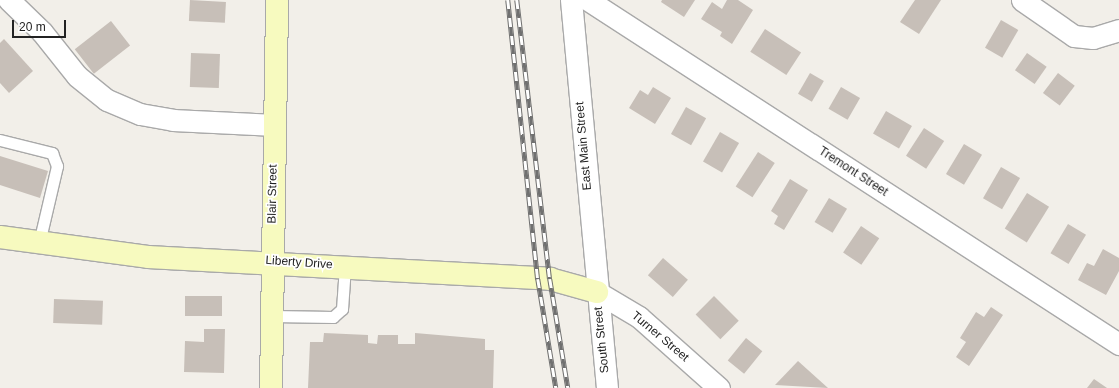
<!DOCTYPE html>
<style>
body{margin:0}
#map{position:relative;width:1119px;height:388px;overflow:hidden;background:#f2efe9;font-family:Helvetica,sans-serif}
div>[style]{position:absolute}
[style*='--x']{left:calc(var(--x)*1px);top:calc(var(--y)*1px);width:calc(var(--w)*1px);rotate:calc(var(--a)*1deg)}
.building>*{inset:0;background:#c7bfb8;transform-origin:0 0}
.roads{filter:drop-shadow(1px 0 #a9a9a9) drop-shadow(-1px 0 #a9a9a9) drop-shadow(0 1px #a9a9a9) drop-shadow(0 -1px #a9a9a9)}
.lane>*{height:11px;margin:-5.5px;padding:0 5.5px;transform-origin:5.5px;border-radius:5.5px;background:#fff}
.street>*{height:21px;margin:-10.5px;padding:0 10.5px;transform-origin:10.5px;border-radius:10.5px;background:#fff}
.secondary>*{height:22px;margin:-11px;padding:0 11px;transform-origin:11px;border-radius:11px;background:#f7fabf}
.rail>*{height:4.5px;margin-top:-2.25px;transform-origin:0;background:repeating-linear-gradient(90deg,#fff 0 9px,#707070 0 18px);box-sizing:border-box;border-block:1px solid #707070}
span{translate:-50% -50%;white-space:nowrap;text-align:center;line-height:1.15;-webkit-text-stroke:3.5px #fff;paint-order:stroke}
.street-label{font-size:12px;color:#222}
.scale{position:absolute;left:12px;top:20px;width:54px;height:18px;box-sizing:border-box;border:2px solid #222;border-top:0;padding-left:5px;font-size:12px;line-height:14px;white-space:nowrap;color:#222;-webkit-text-stroke:3px #fff;paint-order:stroke}
</style>
<div id="map">
<div class="building">
<i style="left:190px;top:0;width:36px;height:21px;rotate:3deg"></i>
<i style="clip-path:polygon(662px 0,695px 0,684px 17px,661px 2px)"></i>
<i style="clip-path:polygon(727px 0,738px 0,753px 10px,732px 44px,720px 36px,722px 32px,701px 19px,712px 2px,722px 9px)"></i>
<i style="clip-path:polygon(915px 0,941px 0,919px 34px,900px 22px)"></i>
<i style="left:1001px;top:20px;width:20px;height:32px;rotate:30deg"></i>
<i style="left:111px;top:21px;width:31px;height:46px;rotate:52deg"></i>
<i style="left:765px;top:29px;width:43px;height:27px;rotate:33deg"></i>
<i style="clip-path:polygon(4px 39px,33px 71px,9px 93px,0 83px,0 43px)"></i>
<i style="left:191px;top:53px;width:29px;height:34px;rotate:2deg"></i>
<i style="left:1027px;top:53px;width:24px;height:21px;rotate:35deg"></i>
<i style="left:810px;top:73px;width:16px;height:24px;rotate:30deg"></i>
<i style="left:1058px;top:73px;width:21px;height:25px;rotate:37deg"></i>
<i style="clip-path:polygon(653px 87px,671px 98px,655px 124px,629px 108px,640px 90px,648px 95px)"></i>
<i style="left:841px;top:87px;width:22px;height:25px;rotate:30deg"></i>
<i style="left:686px;top:107px;width:23px;height:31px;rotate:29deg"></i>
<i style="left:886px;top:111px;width:30px;height:26px;rotate:30deg"></i>
<i style="left:924px;top:128px;width:24px;height:33px;rotate:33deg"></i>
<i style="left:720px;top:132px;width:22px;height:34px;rotate:30deg"></i>
<i style="left:964px;top:144px;width:21px;height:35px;rotate:31deg"></i>
<i style="left:758px;top:152px;width:20px;height:41px;rotate:33deg"></i>
<i style="clip-path:polygon(0 156px,48px 171px,40px 198px,0 185px)"></i>
<i style="left:1001px;top:167px;width:22px;height:36px;rotate:30deg"></i>
<i style="clip-path:polygon(790px 179px,808px 190px,784px 230px,774px 224px,778px 216px,771px 211px)"></i>
<i style="left:1027px;top:193px;width:26px;height:42px;rotate:32deg"></i>
<i style="left:829px;top:198px;width:21px;height:28px;rotate:31deg"></i>
<i style="left:1068px;top:224px;width:21px;height:34px;rotate:31deg"></i>
<i style="left:861px;top:226px;width:22px;height:32px;rotate:34deg"></i>
<i style="clip-path:polygon(1103px 249px,1119px 258px,1119px 271px,1106px 295px,1078px 280px,1087px 263px,1094px 266px)"></i>
<i style="left:663px;top:258px;width:33px;height:23px;rotate:41deg"></i>
<i style="left:185px;top:296px;width:37px;height:20px"></i>
<i style="left:714px;top:296px;width:35px;height:26px;rotate:45deg"></i>
<i style="left:54px;top:299px;width:49px;height:24px;rotate:2deg"></i>
<i style="clip-path:polygon(991px 307px,1003px 315px,969px 366px,956px 357px,966px 342px,960px 338px,976px 312px,984px 317px)"></i>
<i style="clip-path:polygon(204px 329px,225px 329px,224px 373px,184px 372px,185px 341px,204px 342px)"></i>
<i style="clip-path:polygon(324px 333px,368px 335px,368px 343px,377px 344px,378px 335px,398px 335px,398px 344px,415px 344px,415px 333px,485px 339px,485px 350px,494px 350px,493px 388px,308px 388px,310px 342px,323px 342px)"></i>
<i style="left:746px;top:338px;width:21px;height:29px;rotate:39deg"></i>
<i style="clip-path:polygon(798px 361px,828px 388px,775px 385px)"></i>
<i style="clip-path:polygon(1094px 379px,1107px 388px,1087px 388px)"></i>
</div>
<div class="roads">
<div class="lane">
<i style="--x:0;--y:140;--w:54;--a:14"></i>
<i style="--x:52;--y:153;--w:14;--a:69"></i>
<i style="--x:57;--y:166;--w:79;--a:103.2"></i>
<i style="--x:272;--y:316;--w:61;--a:0.9"></i>
<i style="--x:333;--y:317;--w:12;--a:-42"></i>
<i style="--x:342;--y:309;--w:43;--a:-86"></i>
</div>
<div class="street">
<i style="--x:9;--y:0;--w:46;--a:44.1"></i>
<i style="--x:42;--y:32;--w:56;--a:51.5"></i>
<i style="--x:77;--y:76;--w:38;--a:39"></i>
<i style="--x:107;--y:100;--w:36;--a:23"></i>
<i style="--x:140;--y:114;--w:34;--a:10"></i>
<i style="--x:173;--y:120;--w:102;--a:2.8"></i>
<i style="--x:571;--y:0;--w:390;--a:84.7"></i>
<i style="--x:588;--y:0;--w:633;--a:32.94"></i>
<i style="--x:1022;--y:0;--w:63;--a:34.7"></i>
<i style="--x:1074;--y:36;--w:19;--a:6"></i>
<i style="--x:1093;--y:38;--w:27;--a:-17"></i>
<i style="--x:597;--y:292;--w:49;--a:30.8"></i>
<i style="--x:639;--y:317;--w:107;--a:41.6"></i>
</div>
<div class="secondary">
<i style="--x:0;--y:237;--w:149;--a:7.7"></i>
<i style="--x:148;--y:257;--w:403;--a:3.1"></i>
<i style="--x:550;--y:279;--w:49;--a:15.5"></i>
<i style="--x:271;--y:388;--w:388;--a:-89.1"></i>
</div>
</div>
<div class="rail">
<i style="--x:508;--y:0;--w:281;--a:83.9"></i>
<i style="--x:538;--y:279;--w:110;--a:80.6"></i>
<i style="--x:517;--y:0;--w:281;--a:83.3"></i>
<i style="--x:550;--y:279;--w:110;--a:80.6"></i>
</div>
<div class="street-label">
<span style="left:584px;top:146px;rotate:-95deg">East Main Street</span>
<span style="left:853px;top:172px;rotate:33deg">Tremont Street</span>
<span style="left:273px;top:194px;rotate:-89deg">Blair Street</span>
<span style="left:299px;top:263px;rotate:4deg">Liberty Drive</span>
<span style="left:660px;top:337px;rotate:40deg">Turner Street</span>
<span style="left:602px;top:340px;rotate:-96deg">South Street</span>
</div>
<div class="scale">20 m</div>
</div>
